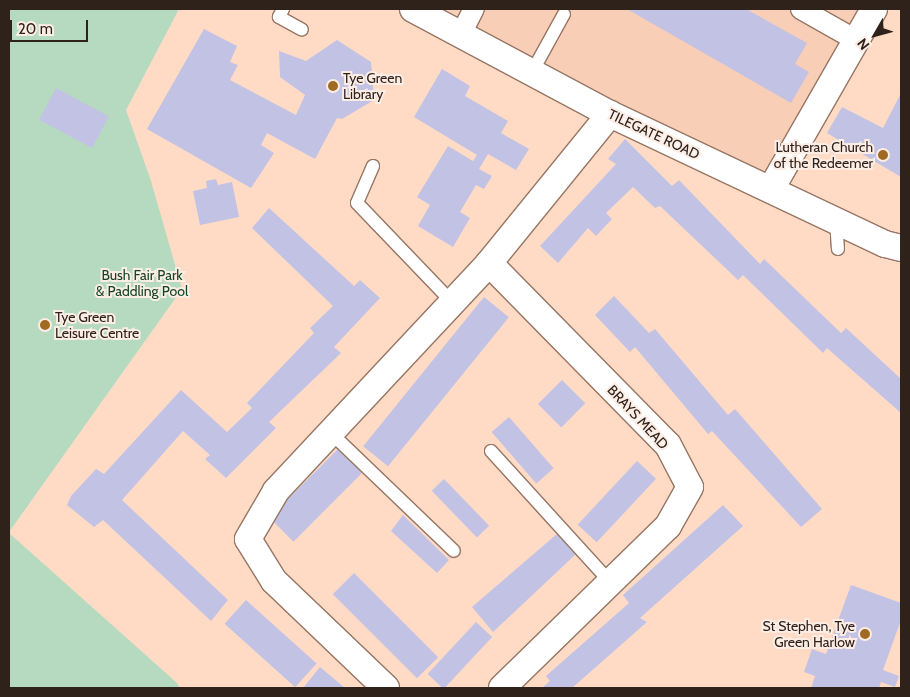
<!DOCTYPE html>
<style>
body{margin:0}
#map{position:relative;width:910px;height:697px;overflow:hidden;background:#ffdbc6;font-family:Cabin,sans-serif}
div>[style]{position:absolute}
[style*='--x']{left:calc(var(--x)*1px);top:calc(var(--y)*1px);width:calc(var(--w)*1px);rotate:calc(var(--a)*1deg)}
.built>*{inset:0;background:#f9ceb6}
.green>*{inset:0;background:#b6dabf}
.building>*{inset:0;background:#c2c2e5;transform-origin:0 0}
.roads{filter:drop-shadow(1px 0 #967664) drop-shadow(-1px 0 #967664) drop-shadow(0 1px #967664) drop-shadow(0 -1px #967664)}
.service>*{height:12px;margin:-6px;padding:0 6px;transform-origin:6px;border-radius:6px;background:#fff}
.pedestrian>*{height:20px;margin:-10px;padding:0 10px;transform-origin:10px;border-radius:10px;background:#fff}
.minor>*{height:26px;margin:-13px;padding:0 13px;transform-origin:13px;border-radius:13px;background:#fff}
.dots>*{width:14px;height:14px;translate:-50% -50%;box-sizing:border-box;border:2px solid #fcede5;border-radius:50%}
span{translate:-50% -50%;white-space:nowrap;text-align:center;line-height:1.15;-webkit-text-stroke:4px #fcede5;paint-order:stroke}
.poi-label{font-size:14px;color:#2f221b}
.left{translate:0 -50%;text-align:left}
.right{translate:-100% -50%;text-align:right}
.street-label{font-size:14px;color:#2f221b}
.park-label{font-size:14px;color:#124324}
.frame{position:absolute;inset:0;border:10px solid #2f221b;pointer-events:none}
.north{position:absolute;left:850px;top:10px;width:50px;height:50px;-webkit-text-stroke:4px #fcede5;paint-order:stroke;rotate:232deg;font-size:14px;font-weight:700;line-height:20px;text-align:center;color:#2f221b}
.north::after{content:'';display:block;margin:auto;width:18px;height:22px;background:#2f221b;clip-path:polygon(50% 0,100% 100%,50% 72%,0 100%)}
.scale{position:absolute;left:10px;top:20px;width:78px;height:22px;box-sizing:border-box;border:2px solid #2f221b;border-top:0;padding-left:6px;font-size:15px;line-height:18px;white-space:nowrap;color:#2f221b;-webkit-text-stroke:4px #fcede5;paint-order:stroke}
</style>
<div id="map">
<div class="built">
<i style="clip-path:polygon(446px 9px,859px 9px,765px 175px,608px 101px)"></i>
</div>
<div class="green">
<i style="clip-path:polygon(9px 9px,179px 9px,126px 110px,151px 181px,182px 289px,9px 532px)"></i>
<i style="clip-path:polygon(9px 533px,176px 682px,180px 688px,9px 688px)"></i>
</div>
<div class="building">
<i style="clip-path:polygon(627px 9px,746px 9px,807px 43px,795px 64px,809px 72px,791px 103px)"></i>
<i style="clip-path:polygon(204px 29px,237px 46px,230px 62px,238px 65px,230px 80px,296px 115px,305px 95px,280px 77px,279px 51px,306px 61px,337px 40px,371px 62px,374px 100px,342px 119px,337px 118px,315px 159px,267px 133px,261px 145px,274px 153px,251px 188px,147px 129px)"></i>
<i style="clip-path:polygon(442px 69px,470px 86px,465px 96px,508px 121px,501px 133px,529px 149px,516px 170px,488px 154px,479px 169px,492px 176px,484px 189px,476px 185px,460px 212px,470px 218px,453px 247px,418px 226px,430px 205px,417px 197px,448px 146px,473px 161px,477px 155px,414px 117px)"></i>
<i style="left:56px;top:88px;width:60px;height:36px;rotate:28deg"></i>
<i style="clip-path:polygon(901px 93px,901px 177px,827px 133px,842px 107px,883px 128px)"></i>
<i style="clip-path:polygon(625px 139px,672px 186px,679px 180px,760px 264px,764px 259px,841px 333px,846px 328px,901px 379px,901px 413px,827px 348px,823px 353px,743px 275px,738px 280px,660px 206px,655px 208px,633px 187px,606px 213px,612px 219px,596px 236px,588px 228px,558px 263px,540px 246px,616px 164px,608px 159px)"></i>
<i style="clip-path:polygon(216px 179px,218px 185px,232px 182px,239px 217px,200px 225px,193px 191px,207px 188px,206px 181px)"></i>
<i style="clip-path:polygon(269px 208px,354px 286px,360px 280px,380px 298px,334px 347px,341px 353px,269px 422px,276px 428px,226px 478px,205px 459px,210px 455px,183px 431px,122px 500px,228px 600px,211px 621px,103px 520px,94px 527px,67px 505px,71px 496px,96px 469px,104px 474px,181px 390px,227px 432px,252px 408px,247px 403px,314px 333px,310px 328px,333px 306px,252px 228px)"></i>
<i style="clip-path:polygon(614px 296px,649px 333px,655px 329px,728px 415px,735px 409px,822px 509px,801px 527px,712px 431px,708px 434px,635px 347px,630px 352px,595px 315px)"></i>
<i style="left:484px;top:297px;width:32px;height:192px;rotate:39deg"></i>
<i style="left:562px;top:380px;width:33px;height:34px;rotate:45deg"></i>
<i style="left:509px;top:417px;width:68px;height:23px;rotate:49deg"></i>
<i style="left:338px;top:449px;width:34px;height:97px;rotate:45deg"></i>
<i style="left:637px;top:461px;width:26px;height:87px;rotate:43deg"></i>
<i style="left:444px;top:479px;width:65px;height:17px;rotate:46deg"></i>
<i style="clip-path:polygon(723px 505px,743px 526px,640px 618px,647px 622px,572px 688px,542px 688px,550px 681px,546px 676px,629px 603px,623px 595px)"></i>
<i style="clip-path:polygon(403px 515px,449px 560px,437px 573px,391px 531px)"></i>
<i style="clip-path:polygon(558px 533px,577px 553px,493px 632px,472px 607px)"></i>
<i style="left:354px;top:573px;width:119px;height:30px;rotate:45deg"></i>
<i style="clip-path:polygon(851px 585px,901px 603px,901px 620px,883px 670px,899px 676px,895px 687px,881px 682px,879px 688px,811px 688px,815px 676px,804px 672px,812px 649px,826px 654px)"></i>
<i style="left:246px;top:600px;width:95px;height:32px;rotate:42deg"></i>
<i style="left:476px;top:622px;width:22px;height:71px;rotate:43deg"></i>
<i style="clip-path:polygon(320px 667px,345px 688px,303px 688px)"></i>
</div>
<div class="roads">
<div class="service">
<i style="--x:283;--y:9;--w:9;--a:117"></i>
<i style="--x:279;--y:17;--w:26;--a:29"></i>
<i style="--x:532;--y:72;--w:66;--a:-61.1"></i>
<i style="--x:373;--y:166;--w:40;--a:113.4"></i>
<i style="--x:357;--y:203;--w:137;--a:46.2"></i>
<i style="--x:836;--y:221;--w:28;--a:86"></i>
<i style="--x:331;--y:433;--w:170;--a:43.8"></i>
<i style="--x:491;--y:451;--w:177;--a:47.7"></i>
</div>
<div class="pedestrian">
<i style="--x:801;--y:9;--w:63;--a:29.4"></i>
<i style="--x:461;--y:34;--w:28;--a:-63"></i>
</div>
<div class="minor">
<i style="--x:413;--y:9;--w:223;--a:28.1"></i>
<i style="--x:610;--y:114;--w:304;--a:25.3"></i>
<i style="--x:885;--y:244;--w:16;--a:14"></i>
<i style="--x:771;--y:189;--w:207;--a:-60.2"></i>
<i style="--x:489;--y:263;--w:255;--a:45.5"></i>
<i style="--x:668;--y:445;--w:47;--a:62.4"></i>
<i style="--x:690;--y:487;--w:45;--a:119.4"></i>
<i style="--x:668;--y:526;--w:232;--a:135.7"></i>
<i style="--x:386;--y:688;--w:155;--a:-136.3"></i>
<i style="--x:274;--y:581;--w:49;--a:-121.8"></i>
<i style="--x:248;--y:539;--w:56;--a:-59.7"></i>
<i style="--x:276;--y:491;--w:312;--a:-46.9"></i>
<i style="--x:489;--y:263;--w:192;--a:-50.9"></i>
</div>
</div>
<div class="dots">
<i style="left:333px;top:86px;background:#9f6a22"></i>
<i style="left:883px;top:155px;background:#9f6a22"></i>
<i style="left:45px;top:325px;background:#9f6a22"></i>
<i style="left:865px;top:634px;background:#9f6a22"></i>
</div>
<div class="poi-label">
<span class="left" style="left:343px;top:86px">Tye Green<br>Library</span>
<span class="right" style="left:873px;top:155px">Lutheran Church<br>of the Redeemer</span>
<span class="left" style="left:55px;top:325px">Tye Green<br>Leisure Centre</span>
<span class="right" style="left:855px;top:634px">St Stephen, Tye<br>Green Harlow</span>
</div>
<div class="street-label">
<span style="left:654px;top:134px;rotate:25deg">TILEGATE ROAD</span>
<span style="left:638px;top:417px;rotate:47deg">BRAYS MEAD</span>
</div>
<div class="park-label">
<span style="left:142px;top:283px">Bush Fair Park<br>&amp; Paddling Pool</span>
</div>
<div class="frame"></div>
<div class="north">N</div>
<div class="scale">20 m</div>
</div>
